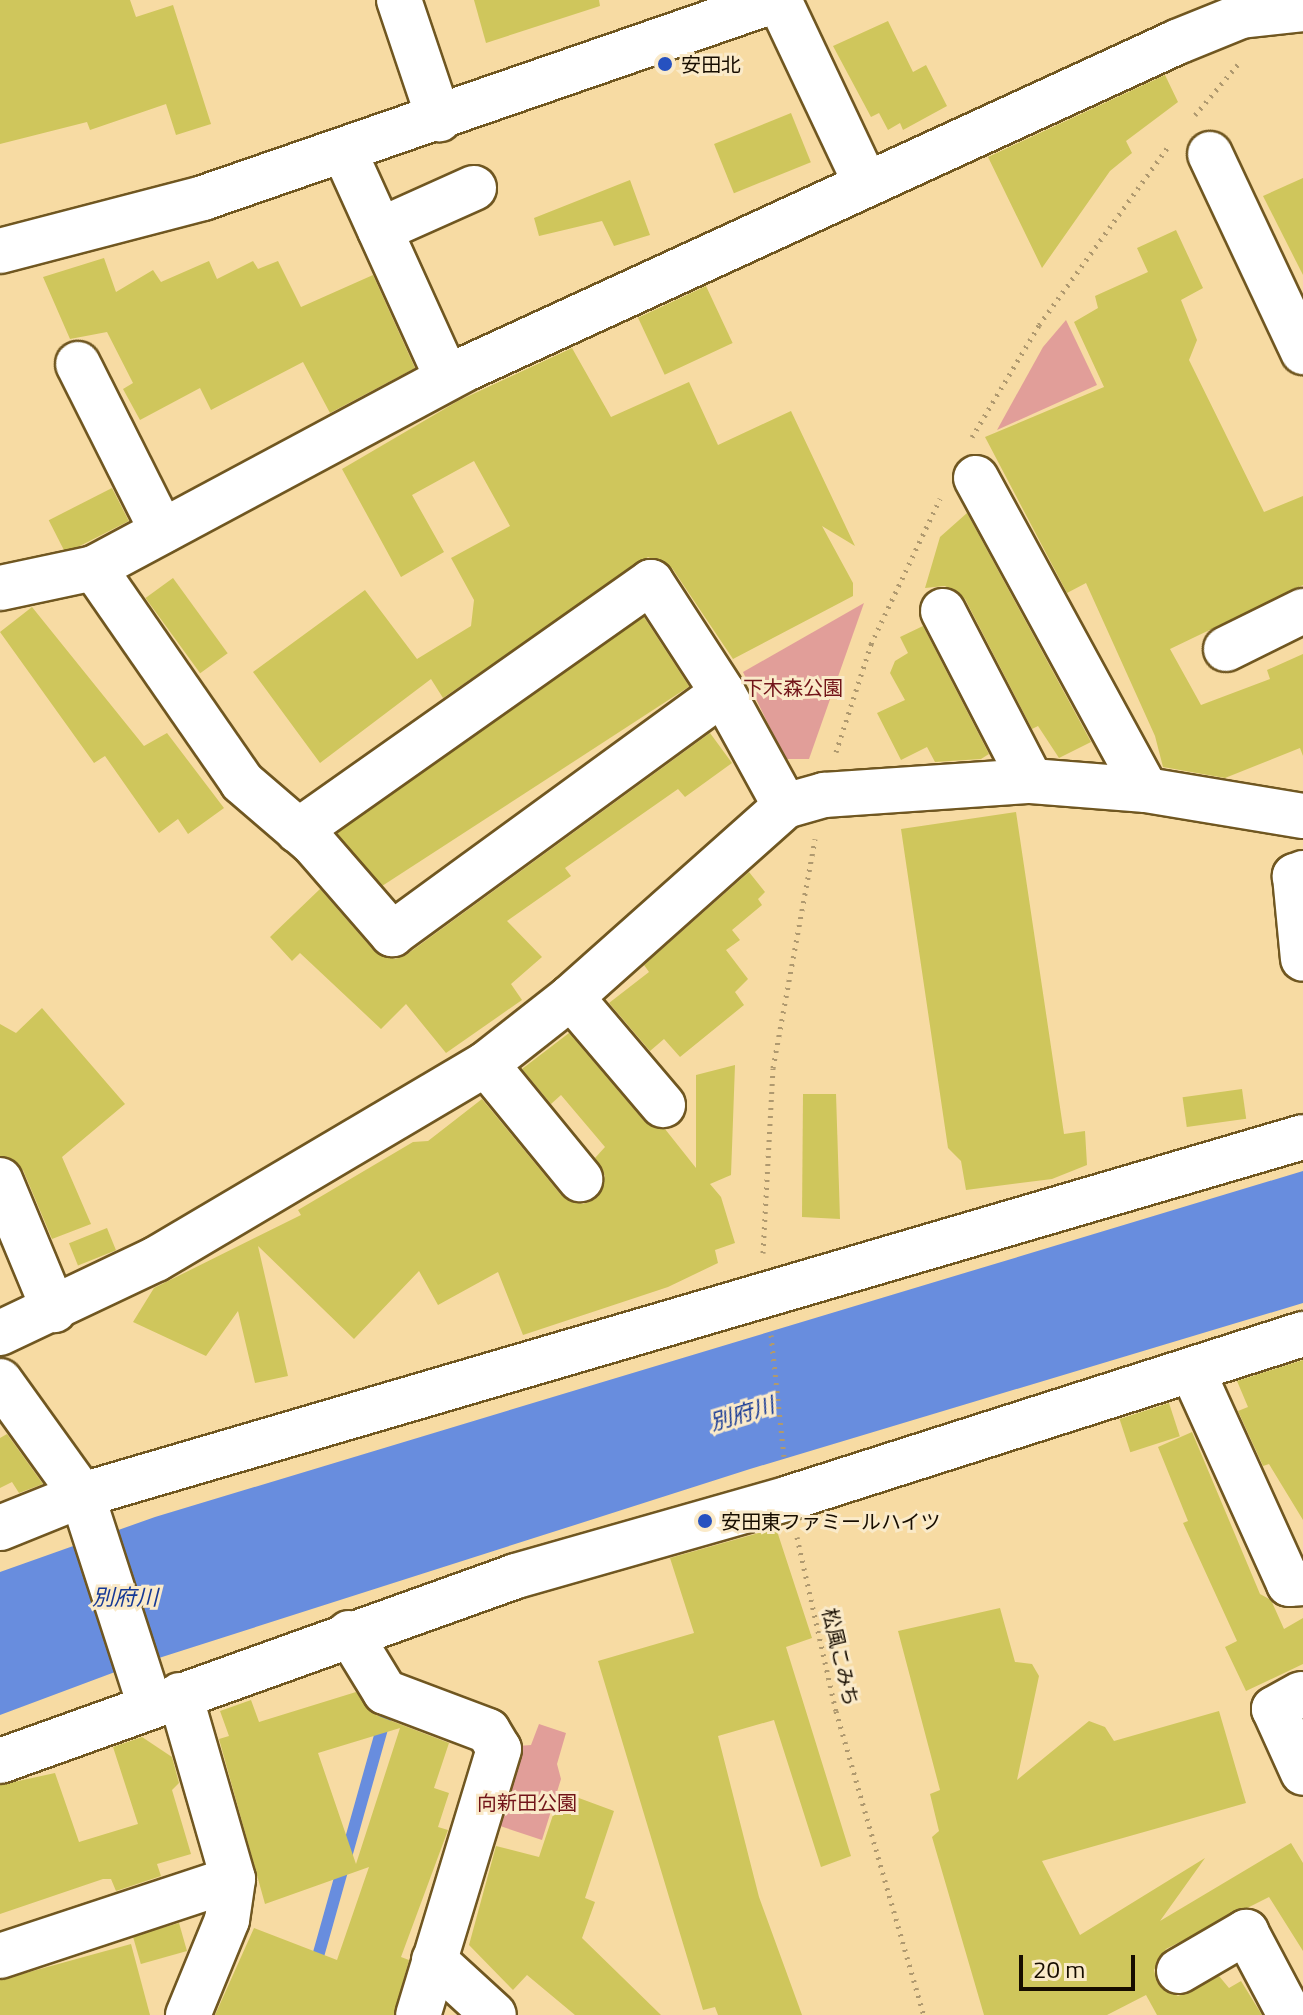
<!DOCTYPE html>
<meta charset="utf-8">
<style>
body{margin:0}
#map{position:relative;width:1303px;height:2015px;overflow:hidden;background:#f7dba3;font-family:"Titillium Web","Noto Sans JP",sans-serif}
div>[style]{position:absolute}
[style*='--x']{left:calc(var(--x)*1px);top:calc(var(--y)*1px);width:calc(var(--w)*1px);rotate:calc(var(--a)*1deg)}
.green>*{inset:0;background:#e19e99}
.water>*{inset:0;background:#688dde}
.stream>*{height:12px;margin:-6px;padding:0 6px;transform-origin:6px;border-radius:6px;background:#688dde}
.building>*{inset:0;background:#cfc65c;transform-origin:0 0}
.path>*{height:5px;margin-top:-2.5px;transform-origin:0;background:repeating-linear-gradient(90deg,#af996f 0 2px,transparent 0 8px)}
.roads{filter:drop-shadow(2px 0 #705721) drop-shadow(-2px 0 #705721) drop-shadow(0 2px #705721) drop-shadow(0 -2px #705721)}
.minor>*{height:44px;margin:-22px;padding:0 22px;transform-origin:22px;border-radius:22px;background:#fff}
.dots>*{width:22px;height:22px;translate:-50% -50%;box-sizing:border-box;border:4px solid #faeac9;border-radius:50%}
span{translate:-50% -50%;white-space:nowrap;text-align:center;line-height:1.15;-webkit-text-stroke:6px #faeac9;paint-order:stroke}
.poi-label{font-size:20px;color:#170d00}
.left{translate:0 -50%;text-align:left}
.park-label{font-size:20px;color:#721419}
.street-label{font-size:20px;color:#170d00}
.water-label{font-size:22px;color:#153895;font-style:italic}
.scale{position:absolute;left:1019px;top:1955px;width:116px;height:36px;box-sizing:border-box;border:4px solid #170d00;border-top:0;padding-left:10px;font-size:24px;line-height:28px;white-space:nowrap;color:#170d00;-webkit-text-stroke:6px #faeac9;paint-order:stroke}
</style>
<div id="map">
<div class="green">
<i style="clip-path:polygon(1066px 320px,1097px 385px,997px 430px,1043px 347px)"></i>
<i style="clip-path:polygon(864px 603px,809px 759px,785px 759px,743px 672px)"></i>
<i style="clip-path:polygon(539px 1724px,566px 1733px,557px 1764px,561px 1779px,542px 1840px,494px 1824px,518px 1746px,531px 1745px)"></i>
</div>
<div class="water">
<i style="clip-path:polygon(1303px 1171px,1303px 1303px,750px 1469px,115px 1672px,0 1715px,0 1572px,155px 1517px)"></i>
</div>
<div class="stream">
<i style="--x:315;--y:1967;--w:263;--a:-74.3"></i>
</div>
<div class="building">
<i style="clip-path:polygon(0 0,130px 0,136px 17px,173px 5px,211px 124px,176px 135px,166px 104px,90px 130px,87px 122px,0 144px)"></i>
<i style="clip-path:polygon(474px 0,599px 0,600px 6px,486px 43px)"></i>
<i style="clip-path:polygon(888px 21px,913px 72px,926px 65px,947px 106px,903px 130px,900px 123px,888px 130px,879px 113px,871px 117px,833px 46px)"></i>
<i style="clip-path:polygon(1165px 75px,1178px 102px,1126px 141px,1132px 153px,1110px 171px,1042px 268px,988px 157px)"></i>
<i style="left:791px;top:113px;width:53px;height:83px;rotate:68deg"></i>
<i style="clip-path:polygon(1303px 178px,1303px 275px,1263px 196px)"></i>
<i style="clip-path:polygon(630px 180px,650px 235px,614px 246px,602px 221px,539px 236px,534px 218px)"></i>
<i style="clip-path:polygon(1176px 230px,1203px 288px,1181px 300px,1197px 340px,1189px 360px,1264px 512px,1303px 496px,1303px 585px,1170px 649px,1201px 705px,1270px 679px,1267px 670px,1303px 654px,1303px 756px,1300px 748px,1225px 778px,1163px 767px,1155px 736px,1086px 583px,1067px 593px,985px 437px,1104px 387px,1074px 322px,1098px 308px,1095px 296px,1148px 272px,1137px 248px)"></i>
<i style="clip-path:polygon(104px 258px,116px 292px,153px 270px,161px 282px,209px 261px,217px 279px,253px 261px,258px 269px,278px 261px,301px 307px,373px 275px,415px 368px,330px 413px,303px 362px,211px 410px,200px 388px,140px 420px,123px 389px,133px 383px,107px 332px,70px 339px,43px 277px)"></i>
<i style="left:706px;top:286px;width:63px;height:75px;rotate:65deg"></i>
<i style="clip-path:polygon(572px 348px,611px 417px,689px 382px,718px 445px,791px 411px,855px 546px,822px 526px,853px 583px,853px 596px,733px 659px,672px 568px,648px 557px,443px 698px,431px 679px,320px 763px,253px 672px,365px 590px,417px 659px,471px 626px,474px 600px,451px 558px,510px 526px,474px 461px,412px 495px,444px 552px,401px 577px,342px 469px,458px 401px)"></i>
<i style="left:112px;top:488px;width:37px;height:71px;rotate:63deg"></i>
<i style="clip-path:polygon(967px 513px,1091px 742px,1059px 758px,1038px 726px,1032px 729px,965px 599px,945px 586px,925px 588px,940px 537px)"></i>
<i style="left:173px;top:578px;width:93px;height:34px;rotate:54deg"></i>
<i style="clip-path:polygon(32px 607px,144px 746px,167px 733px,224px 808px,188px 834px,178px 819px,159px 833px,105px 756px,94px 763px,0 632px)"></i>
<i style="left:644px;top:617px;width:83px;height:375px;rotate:57deg"></i>
<i style="clip-path:polygon(923px 626px,989px 754px,981px 759px,935px 762px,927px 747px,901px 760px,877px 713px,905px 700px,890px 673px,895px 661px,908px 653px,900px 637px)"></i>
<i style="clip-path:polygon(710px 733px,732px 763px,685px 797px,678px 789px,565px 868px,571px 876px,507px 921px,542px 957px,511px 984px,522px 1000px,446px 1053px,406px 1004px,381px 1029px,300px 953px,292px 961px,270px 937px,320px 889px,374px 951px,395px 959px,406px 955px)"></i>
<i style="clip-path:polygon(1016px 812px,1064px 1134px,1085px 1131px,1087px 1165px,1052px 1179px,966px 1190px,961px 1161px,948px 1148px,901px 829px)"></i>
<i style="clip-path:polygon(749px 872px,765px 892px,758px 899px,762px 905px,732px 930px,740px 940px,726px 950px,748px 979px,735px 992px,744px 1005px,680px 1057px,664px 1039px,650px 1051px,609px 1003px,649px 972px,644px 965px)"></i>
<i style="clip-path:polygon(42px 1008px,125px 1104px,62px 1157px,91px 1224px,52px 1239px,23px 1170px,0 1156px,0 1024px,16px 1033px)"></i>
<i style="clip-path:polygon(569px 1033px,644px 1121px,665px 1129px,696px 1168px,696px 1075px,735px 1065px,731px 1175px,710px 1184px,721px 1197px,735px 1243px,715px 1250px,718px 1263px,668px 1287px,523px 1335px,498px 1272px,438px 1305px,419px 1271px,354px 1339px,258px 1246px,288px 1376px,255px 1383px,238px 1311px,206px 1356px,133px 1322px,154px 1288px,301px 1215px,298px 1210px,413px 1142px,428px 1141px,482px 1099px,561px 1195px,583px 1204px,595px 1199px,605px 1176px,595px 1158px,605px 1147px,561px 1095px,551px 1104px,522px 1069px)"></i>
<i style="left:1242px;top:1089px;width:30px;height:60px;rotate:82deg"></i>
<i style="clip-path:polygon(803px 1094px,836px 1094px,840px 1219px,802px 1217px)"></i>
<i style="left:107px;top:1228px;width:24px;height:41px;rotate:68deg"></i>
<i style="clip-path:polygon(1303px 1360px,1303px 1520px,1269px 1464px,1263px 1466px,1238px 1411px,1248px 1407px,1237px 1381px)"></i>
<i style="left:1169px;top:1403px;width:35px;height:52px;rotate:72deg"></i>
<i style="clip-path:polygon(1192px 1432px,1260px 1594px,1271px 1600px,1284px 1629px,1303px 1618px,1303px 1664px,1246px 1691px,1225px 1647px,1237px 1641px,1183px 1523px,1188px 1521px,1158px 1447px)"></i>
<i style="clip-path:polygon(7px 1434px,43px 1484px,19px 1493px,12px 1482px,0 1488px,0 1438px)"></i>
<i style="clip-path:polygon(776px 1528px,812px 1638px,786px 1647px,851px 1856px,821px 1867px,774px 1720px,718px 1736px,759px 1897px,802px 2015px,718px 2015px,715px 2007px,703px 2010px,598px 1661px,694px 1633px,670px 1558px)"></i>
<i style="clip-path:polygon(1000px 1608px,1015px 1662px,1032px 1664px,1039px 1676px,1017px 1780px,1089px 1721px,1105px 1727px,1114px 1741px,1219px 1711px,1246px 1803px,1042px 1861px,1080px 1935px,1205px 1858px,1160px 1921px,1291px 1843px,1303px 1863px,1303px 1951px,1269px 1897px,1166px 1949px,1154px 1970px,1158px 1984px,1178px 1996px,1219px 1976px,1229px 1988px,1241px 1981px,1262px 2015px,1157px 2015px,1146px 1995px,1107px 2015px,984px 2015px,932px 1837px,939px 1831px,930px 1794px,940px 1790px,898px 1631px)"></i>
<i style="clip-path:polygon(evenodd,356px 1692px,376px 1715px,449px 1743px,434px 1788px,449px 1793px,438px 1827px,448px 1830px,401px 1957px,409px 1960px,394px 2015px,215px 2015px,254px 1928px,337px 1960px,369px 1867px,265px 1904px,219px 1739px,229px 1736px,220px 1711px,251px 1700px,259px 1722px,356px 1692px,400px 1728px,356px 1864px,318px 1753px,400px 1728px)"></i>
<i style="clip-path:polygon(142px 1737px,172px 1757px,179px 1783px,172px 1790px,191px 1854px,157px 1864px,161px 1876px,116px 1891px,111px 1879px,103px 1879px,0 1914px,0 1785px,55px 1773px,79px 1842px,138px 1824px,113px 1747px)"></i>
<i style="clip-path:polygon(568px 1794px,614px 1811px,585px 1898px,595px 1902px,582px 1938px,661px 2015px,575px 2015px,527px 1975px,513px 1990px,469px 1945px,496px 1846px,539px 1857px,559px 1797px)"></i>
<i style="left:179px;top:1923px;width:29px;height:48px;rotate:74deg"></i>
<i style="clip-path:polygon(131px 1944px,150px 2015px,0 2015px,0 1980px)"></i>
</div>
<div class="path">
<i style="--x:1195;--y:115;--w:70;--a:-49.7"></i>
<i style="--x:972;--y:437;--w:131;--a:-59.1"></i>
<i style="--x:1039;--y:325;--w:220;--a:-54.1"></i>
<i style="--x:836;--y:752;--w:114;--a:-72"></i>
<i style="--x:871;--y:644;--w:161;--a:-64.6"></i>
<i style="--x:763;--y:1253;--w:185;--a:-86.9"></i>
<i style="--x:773;--y:1068;--w:233;--a:-79.6"></i>
<i style="--x:771;--y:1335;--w:122;--a:83.9"></i>
<i style="--x:797;--y:1537;--w:178;--a:77.4"></i>
<i style="--x:836;--y:1711;--w:316;--a:73.9"></i>
</div>
<div class="roads">
<div class="minor">
<i style="--x:399;--y:0;--w:126;--a:71.4"></i>
<i style="--x:779;--y:0;--w:204;--a:64.7"></i>
<i style="--x:344;--y:151;--w:249;--a:65.6"></i>
<i style="--x:1210;--y:154;--w:219;--a:64.8"></i>
<i style="--x:380;--y:230;--w:103;--a:-24.1"></i>
<i style="--x:0;--y:251;--w:210;--a:-14.6"></i>
<i style="--x:203;--y:198;--w:606;--a:-19.06"></i>
<i style="--x:78;--y:364;--w:187;--a:63.3"></i>
<i style="--x:976;--y:478;--w:355;--a:61.4"></i>
<i style="--x:94;--y:568;--w:260;--a:55.3"></i>
<i style="--x:242;--y:782;--w:94;--a:40.7"></i>
<i style="--x:313;--y:843;--w:121;--a:49"></i>
<i style="--x:392;--y:934;--w:409;--a:-36.1"></i>
<i style="--x:723;--y:693;--w:129;--a:61.2"></i>
<i style="--x:0;--y:588;--w:96;--a:-12"></i>
<i style="--x:94;--y:568;--w:419;--a:-28.2"></i>
<i style="--x:463;--y:370;--w:786;--a:-24.67"></i>
<i style="--x:1177;--y:42;--w:69;--a:-22.1"></i>
<i style="--x:1241;--y:16;--w:62;--a:-6.4"></i>
<i style="--x:943;--y:611;--w:191;--a:62.6"></i>
<i style="--x:1226;--y:649;--w:86;--a:-26.3"></i>
<i style="--x:298;--y:831;--w:432;--a:-35.2"></i>
<i style="--x:651;--y:582;--w:132;--a:57"></i>
<i style="--x:1303;--y:873;--w:9;--a:159"></i>
<i style="--x:1295;--y:876;--w:83;--a:84.5"></i>
<i style="--x:571;--y:997;--w:142;--a:49.6"></i>
<i style="--x:486;--y:1064;--w:149;--a:50.7"></i>
<i style="--x:0;--y:1180;--w:141;--a:67.4"></i>
<i style="--x:0;--y:1333;--w:173;--a:-25.4"></i>
<i style="--x:156;--y:1259;--w:383;--a:-30.6"></i>
<i style="--x:486;--y:1064;--w:108;--a:-38.2"></i>
<i style="--x:571;--y:997;--w:287;--a:-41.7"></i>
<i style="--x:785;--y:806;--w:41;--a:-15.8"></i>
<i style="--x:824;--y:795;--w:207;--a:-3.9"></i>
<i style="--x:1031;--y:781;--w:115;--a:4.5"></i>
<i style="--x:1146;--y:790;--w:159;--a:9.4"></i>
<i style="--x:1192;--y:1370;--w:235;--a:65.6"></i>
<i style="--x:1289;--y:1584;--w:14;--a:-4"></i>
<i style="--x:0;--y:1381;--w:140;--a:54.3"></i>
<i style="--x:82;--y:1495;--w:222;--a:72.1"></i>
<i style="--x:0;--y:1528;--w:88;--a:-21.9"></i>
<i style="--x:82;--y:1495;--w:1272;--a:-16.34"></i>
<i style="--x:349;--y:1633;--w:69;--a:58.6"></i>
<i style="--x:385;--y:1692;--w:110;--a:20.7"></i>
<i style="--x:488;--y:1731;--w:21;--a:59"></i>
<i style="--x:499;--y:1749;--w:278;--a:106.9"></i>
<i style="--x:1301;--y:1694;--w:31;--a:151"></i>
<i style="--x:1274;--y:1709;--w:70;--a:65.6"></i>
<i style="--x:180;--y:1695;--w:191;--a:73.9"></i>
<i style="--x:233;--y:1879;--w:41;--a:98.3"></i>
<i style="--x:227;--y:1920;--w:103;--a:112.3"></i>
<i style="--x:0;--y:1761;--w:548;--a:-19.72"></i>
<i style="--x:516;--y:1576;--w:284;--a:-15.9"></i>
<i style="--x:789;--y:1498;--w:540;--a:-17.7"></i>
<i style="--x:0;--y:1956;--w:245;--a:-18.3"></i>
<i style="--x:434;--y:1960;--w:81;--a:42.5"></i>
<i style="--x:1179;--y:1971;--w:78;--a:-30.2"></i>
<i style="--x:1246;--y:1932;--w:94;--a:62.1"></i>
</div>
</div>
<div class="dots">
<i style="left:665px;top:64px;background:#2651c0"></i>
<i style="left:705px;top:1521px;background:#2651c0"></i>
</div>
<div class="poi-label">
<span class="left" style="left:681px;top:64px">安田北</span>
<span class="left" style="left:721px;top:1521px">安田東ファミールハイツ</span>
</div>
<div class="park-label">
<span style="left:793px;top:687px">下木森公園</span>
<span style="left:527px;top:1802px">向新田公園</span>
</div>
<div class="street-label">
<span style="left:841px;top:1657px;rotate:77deg">松風こみち</span>
</div>
<div class="water-label">
<span style="left:742px;top:1414px;rotate:-17deg">別府川</span>
<span style="left:125px;top:1598px">別府川</span>
</div>
<div class="scale">20 m</div>
</div>
